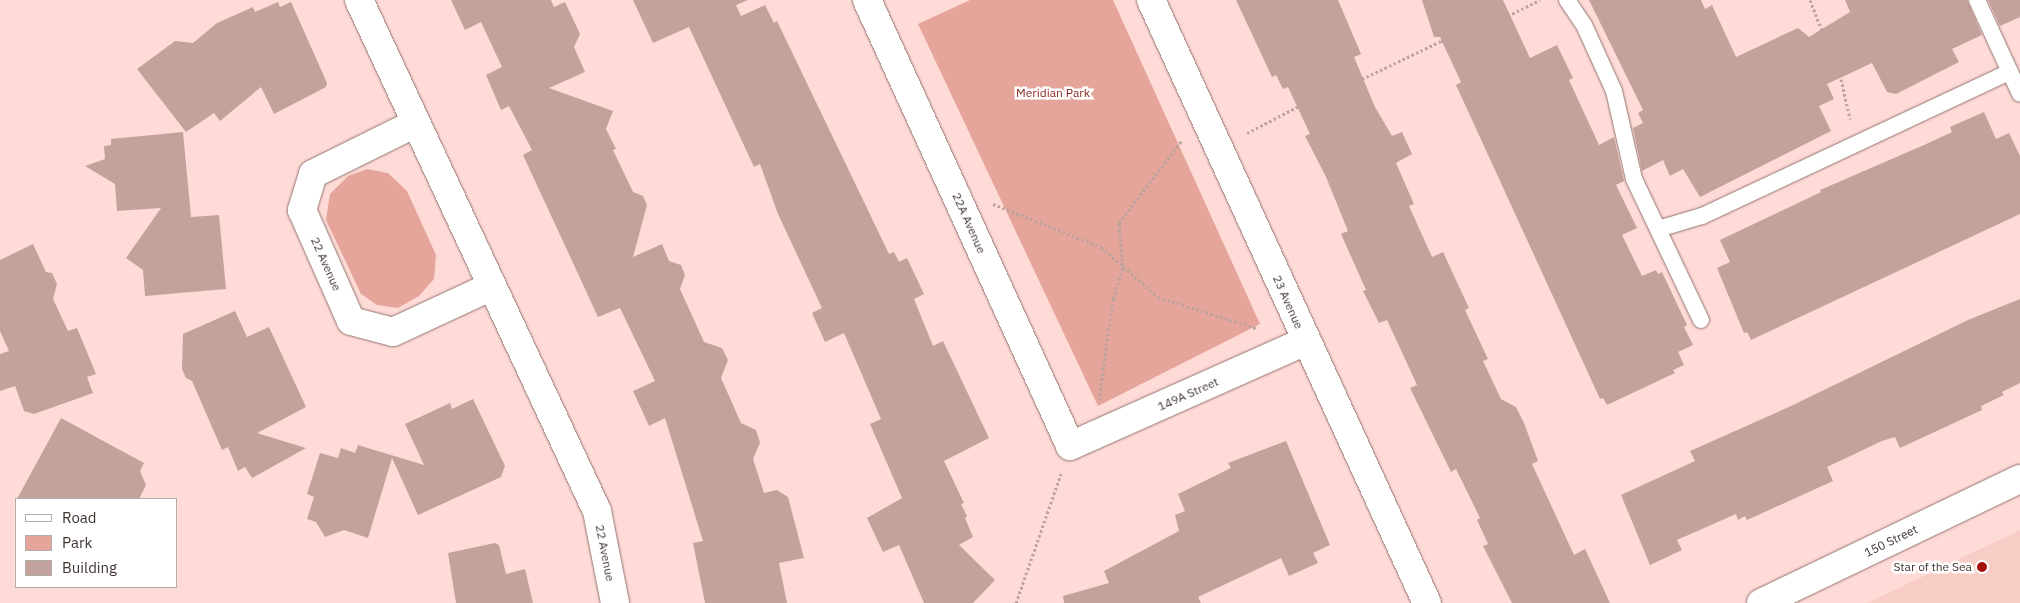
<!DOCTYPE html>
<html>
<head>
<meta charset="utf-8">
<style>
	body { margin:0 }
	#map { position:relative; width:2020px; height:603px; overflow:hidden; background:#fedbd6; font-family:"IBM Plex Sans",sans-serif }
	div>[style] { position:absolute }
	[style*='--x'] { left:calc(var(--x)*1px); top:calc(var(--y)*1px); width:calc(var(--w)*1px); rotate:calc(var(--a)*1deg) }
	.built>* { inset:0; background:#f8cdc6 }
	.green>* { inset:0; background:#e5a59b }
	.building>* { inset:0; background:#c3a29c }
	.path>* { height:3px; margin-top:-1.5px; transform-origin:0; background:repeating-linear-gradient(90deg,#bea29e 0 2.5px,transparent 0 5px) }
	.roads { filter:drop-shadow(0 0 1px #92736e) drop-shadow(0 0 1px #92736e) }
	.lane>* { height:16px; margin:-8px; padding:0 8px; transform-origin:8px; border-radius:8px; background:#fff }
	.street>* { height:28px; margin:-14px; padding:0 14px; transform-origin:14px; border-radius:14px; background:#fff }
	.dots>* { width:14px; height:14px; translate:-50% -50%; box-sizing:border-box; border:2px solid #fff; border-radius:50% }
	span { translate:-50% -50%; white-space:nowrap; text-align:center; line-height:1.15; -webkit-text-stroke:5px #fff; paint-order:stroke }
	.park-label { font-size:12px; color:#89251d }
	.street-label { font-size:12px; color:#403330 }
	.poi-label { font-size:12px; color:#403330 }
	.right { translate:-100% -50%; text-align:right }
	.legend { position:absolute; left:15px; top:498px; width:162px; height:90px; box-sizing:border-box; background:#fff; border:1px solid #b3adac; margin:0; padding:6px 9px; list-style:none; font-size:15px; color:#403330 }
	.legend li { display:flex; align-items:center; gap:10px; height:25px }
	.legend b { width:25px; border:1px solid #b3adac }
</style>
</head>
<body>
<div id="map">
	<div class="built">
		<div style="clip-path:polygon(2020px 530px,2020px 603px,1867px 603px)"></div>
	</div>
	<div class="green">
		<div style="clip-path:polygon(970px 0,1113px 0,1260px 324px,1098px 406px,918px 24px)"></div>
		<div style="clip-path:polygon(367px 169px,388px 173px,407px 191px,436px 255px,434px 279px,419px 296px,398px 308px,377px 305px,361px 294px,326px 220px,330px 194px,348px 176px)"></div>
	</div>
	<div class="building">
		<div style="clip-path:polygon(451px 0,551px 0,554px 7px,565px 2px,580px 34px,574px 47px,585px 72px,549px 88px,613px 111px,606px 129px,616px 149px,613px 150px,633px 192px,643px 196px,647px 205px,633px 257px,662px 244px,669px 261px,681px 265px,685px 275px,680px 289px,704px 342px,722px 348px,728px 360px,721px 378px,741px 423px,756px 430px,760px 443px,753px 459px,764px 493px,777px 490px,788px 497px,804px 558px,779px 563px,787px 603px,705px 603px,693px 543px,703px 541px,665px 418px,649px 426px,633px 391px,655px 381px,620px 308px,598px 317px,523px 155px,532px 150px,509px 106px,501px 110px,486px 75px,502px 67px,481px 22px,465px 30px)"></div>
		<div style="clip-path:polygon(633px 0,748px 0,736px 5px,741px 16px,765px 5px,774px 23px,777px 21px,889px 254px,894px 252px,899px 262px,907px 258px,924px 294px,914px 299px,933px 346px,943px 341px,989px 438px,944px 461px,964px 503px,961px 504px,967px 516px,965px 518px,973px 537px,959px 545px,995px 580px,973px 603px,924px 603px,899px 545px,883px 552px,867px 518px,902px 498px,870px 424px,881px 419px,844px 333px,825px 342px,812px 313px,822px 308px,778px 214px,760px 164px,754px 167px,689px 27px,653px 43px)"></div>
		<div style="clip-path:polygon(1236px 0,1338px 0,1361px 54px,1354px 57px,1375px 107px,1392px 136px,1402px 132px,1412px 154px,1396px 163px,1414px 204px,1409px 206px,1432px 257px,1443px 252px,1469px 308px,1465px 310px,1488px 359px,1483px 361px,1501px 399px,1516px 407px,1524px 423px,1538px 461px,1532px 464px,1574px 555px,1585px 549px,1610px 603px,1512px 603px,1483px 546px,1488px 544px,1477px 520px,1480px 518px,1456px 469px,1451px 472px,1410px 388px,1417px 385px,1387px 320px,1379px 323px,1363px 291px,1366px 290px,1341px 234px,1348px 231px,1326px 177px,1305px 136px,1310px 134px,1288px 87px,1283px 89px,1276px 75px,1272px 77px)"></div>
		<div style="clip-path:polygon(1422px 0,1503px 0,1530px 58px,1557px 45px,1573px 78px,1569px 80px,1599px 145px,1614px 137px,1624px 181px,1616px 185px,1637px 228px,1622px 235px,1642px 276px,1656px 270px,1658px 274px,1662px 272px,1687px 325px,1684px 327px,1693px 345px,1678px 352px,1684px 365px,1673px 370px,1675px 373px,1607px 405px,1603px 398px,1600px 399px,1456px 85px,1461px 82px,1440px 37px,1434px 37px)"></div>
		<div style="clip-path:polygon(1589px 0,1701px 0,1705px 9px,1712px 5px,1736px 57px,1798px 28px,1809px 37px,1850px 12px,1845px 0,1967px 0,1982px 35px,1952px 49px,1959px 62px,1896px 94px,1887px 92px,1872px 63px,1827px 84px,1834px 99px,1819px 106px,1831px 131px,1700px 197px,1683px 169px,1670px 176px,1663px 160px,1642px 171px,1633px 128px,1643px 123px,1638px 113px,1643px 110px)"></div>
		<div style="clip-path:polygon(1988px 0,2020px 0,2020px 17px,2000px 26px)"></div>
		<div style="clip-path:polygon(278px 2px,280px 7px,291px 2px,327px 83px,326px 87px,274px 114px,261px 87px,220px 121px,214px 113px,186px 132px,137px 69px,175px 41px,193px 43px,217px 23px,253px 7px,255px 12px)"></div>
		<div style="clip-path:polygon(1984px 112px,1996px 139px,2009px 133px,2020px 156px,2020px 214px,1751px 340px,1747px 332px,1744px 333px,1717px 268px,1730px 262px,1720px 240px,1821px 192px,1820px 190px,1924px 145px,1952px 132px,1950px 127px)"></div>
		<div style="clip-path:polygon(183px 132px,191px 217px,219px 215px,226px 289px,145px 296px,143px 270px,126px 258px,161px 208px,117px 211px,115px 184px,85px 166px,105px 159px,104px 146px,111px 145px,111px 139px)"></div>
		<div style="clip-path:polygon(33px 244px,46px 272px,52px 273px,57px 284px,53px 299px,68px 331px,77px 328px,96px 374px,87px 377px,93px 393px,34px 414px,24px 411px,15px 386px,0 391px,0 354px,9px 351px,0 331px,0 260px)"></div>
		<div style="clip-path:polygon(2020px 299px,2020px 383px,2002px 392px,2004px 395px,1981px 406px,1982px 410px,1900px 448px,1895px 437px,1882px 441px,1827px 467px,1833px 481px,1747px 520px,1745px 516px,1738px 520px,1736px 514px,1677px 540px,1682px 550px,1650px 565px,1621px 495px,1695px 461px,1690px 451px,1791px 406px,1968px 320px)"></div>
		<div style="clip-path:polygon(235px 311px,247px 337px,269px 327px,306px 407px,257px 433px,306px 448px,252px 478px,245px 467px,238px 471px,228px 447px,222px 450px,192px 381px,186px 378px,182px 369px,183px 334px)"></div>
		<div style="clip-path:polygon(473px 399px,505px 466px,501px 477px,418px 515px,392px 458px,368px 538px,344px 530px,325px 537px,316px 522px,307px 519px,314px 497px,307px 494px,320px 453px,338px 458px,341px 448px,355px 453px,358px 445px,424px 465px,405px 424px,450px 403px,452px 409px)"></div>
		<div style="clip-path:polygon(61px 418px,144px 463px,140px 471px,146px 485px,139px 499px,17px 499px)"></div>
		<div style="clip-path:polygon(1286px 441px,1330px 545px,1313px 553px,1318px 563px,1289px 576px,1281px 558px,1198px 597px,1201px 603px,1064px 603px,1063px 596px,1109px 583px,1104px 571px,1179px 531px,1175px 515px,1185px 511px,1178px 494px,1231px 468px,1228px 463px)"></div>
		<div style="clip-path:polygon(495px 543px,499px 545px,506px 574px,525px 569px,533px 603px,456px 603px,448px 553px)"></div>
	</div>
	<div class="path">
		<div style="--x:1810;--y:0;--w:85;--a:68.6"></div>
		<div style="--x:1841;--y:79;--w:41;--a:77.3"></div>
		<div style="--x:1247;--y:133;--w:110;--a:-27.5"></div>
		<div style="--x:1345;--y:82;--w:17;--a:-10"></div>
		<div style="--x:1362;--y:79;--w:88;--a:-25.7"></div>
		<div style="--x:1441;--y:41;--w:22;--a:-8"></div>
		<div style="--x:1463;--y:38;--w:86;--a:-26.3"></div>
		<div style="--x:993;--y:204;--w:116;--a:21.7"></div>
		<div style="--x:1101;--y:247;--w:76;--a:41.3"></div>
		<div style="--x:1158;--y:297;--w:105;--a:17.7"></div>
		<div style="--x:1099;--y:400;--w:102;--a:-82.1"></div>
		<div style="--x:1113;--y:299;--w:34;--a:-73"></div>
		<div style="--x:1123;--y:266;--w:43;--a:-95.3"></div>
		<div style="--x:1119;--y:223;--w:104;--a:-52.8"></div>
		<div style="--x:1016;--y:603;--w:137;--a:-70.8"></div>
	</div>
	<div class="roads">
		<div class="lane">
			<div style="--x:1567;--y:0;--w:30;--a:56"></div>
			<div style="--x:1584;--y:25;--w:72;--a:65.6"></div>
			<div style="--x:1614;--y:91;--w:90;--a:77.2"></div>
			<div style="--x:1634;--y:179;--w:156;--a:64.6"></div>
			<div style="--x:1977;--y:0;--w:103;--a:65.4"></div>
			<div style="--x:1658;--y:229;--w:46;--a:-16.5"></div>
			<div style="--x:1702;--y:216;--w:340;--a:-25.1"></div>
		</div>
		<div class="street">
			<div style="--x:359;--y:0;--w:564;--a:65.03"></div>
			<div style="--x:597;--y:511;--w:94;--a:78.9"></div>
			<div style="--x:867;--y:0;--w:490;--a:65.5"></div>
			<div style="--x:1070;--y:446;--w:258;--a:-24"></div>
			<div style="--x:1151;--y:0;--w:663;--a:65.41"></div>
			<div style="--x:416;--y:123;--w:115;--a:153.7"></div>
			<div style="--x:313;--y:174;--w:38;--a:107"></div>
			<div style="--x:302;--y:210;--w:121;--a:66.2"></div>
			<div style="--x:351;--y:321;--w:43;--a:14.7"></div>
			<div style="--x:393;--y:332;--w:107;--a:-24.9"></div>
			<div style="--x:1761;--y:603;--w:287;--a:-25.6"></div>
		</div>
	</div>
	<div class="dots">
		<div style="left:1982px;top:567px;background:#a5100a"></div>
	</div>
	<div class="park-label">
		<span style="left:1053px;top:93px">Meridian Park</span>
	</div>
	<div class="street-label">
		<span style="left:969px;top:223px;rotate:66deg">22A Avenue</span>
		<span style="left:326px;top:264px;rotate:66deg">22 Avenue</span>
		<span style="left:1288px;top:302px;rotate:66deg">23 Avenue</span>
		<span style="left:1188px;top:394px;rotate:-24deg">149A Street</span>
		<span style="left:1891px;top:541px;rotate:-26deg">150 Street</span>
		<span style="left:605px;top:553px;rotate:79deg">22 Avenue</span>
	</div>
	<div class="poi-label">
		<span class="right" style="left:1972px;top:567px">Star of the Sea</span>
	</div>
	<ul class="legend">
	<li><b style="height:6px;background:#fff"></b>Road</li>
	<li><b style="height:14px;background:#e5a59b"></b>Park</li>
	<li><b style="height:14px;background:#c3a29c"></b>Building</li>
	</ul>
</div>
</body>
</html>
